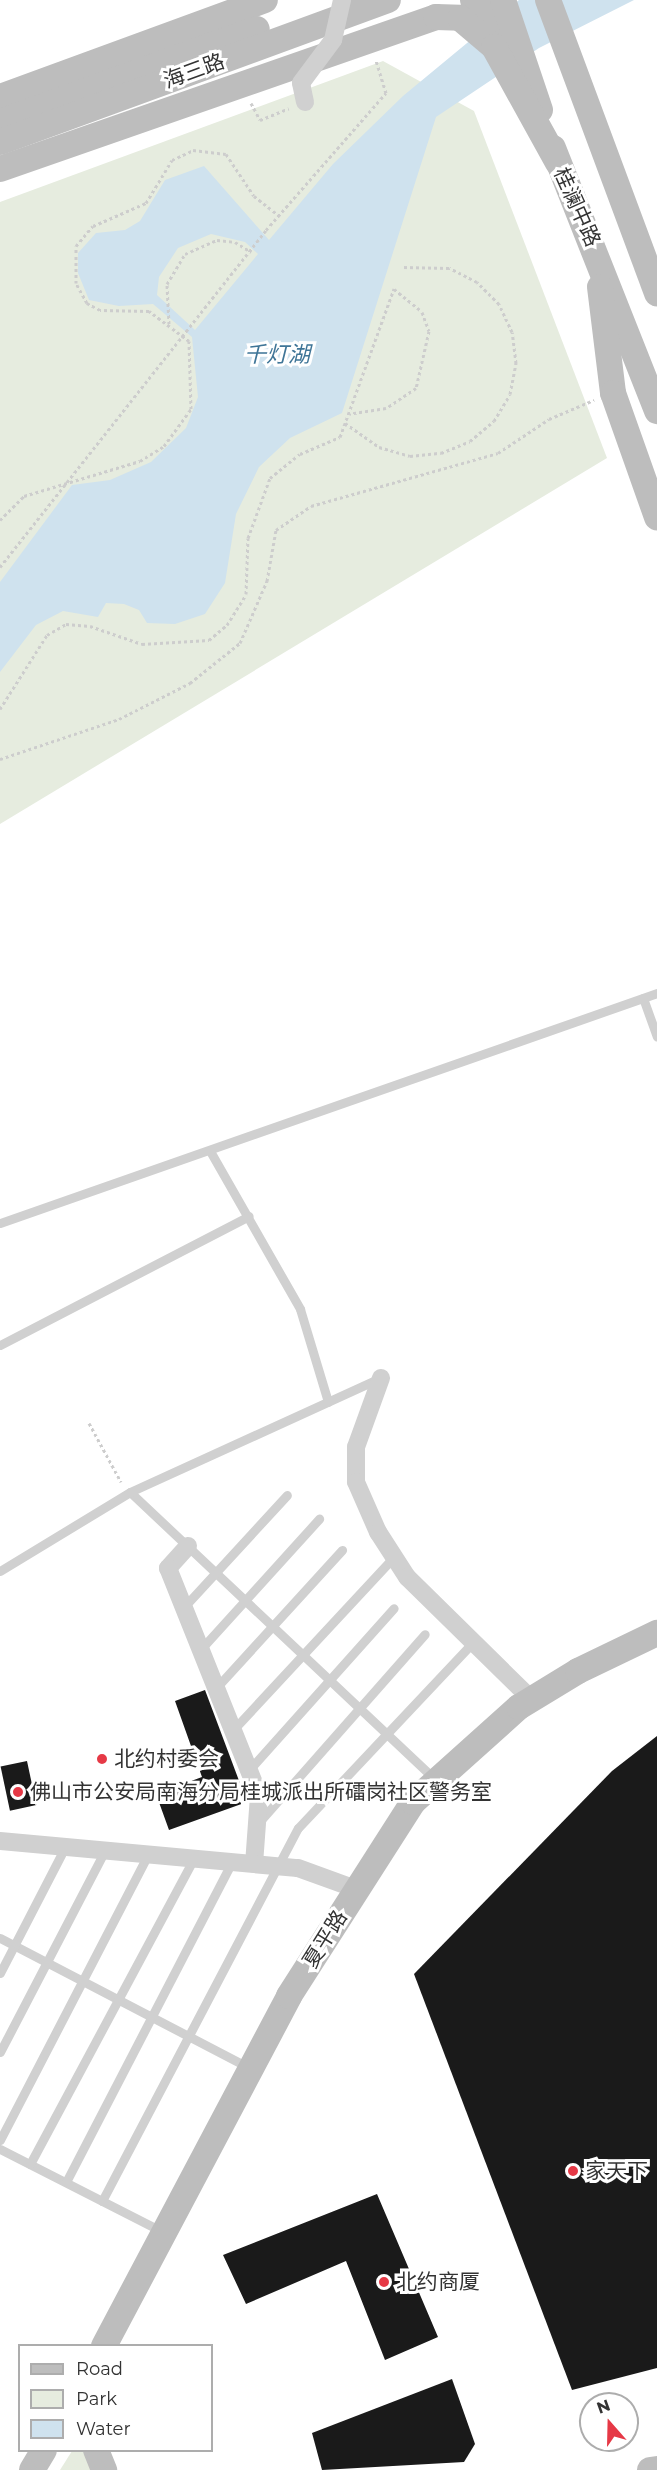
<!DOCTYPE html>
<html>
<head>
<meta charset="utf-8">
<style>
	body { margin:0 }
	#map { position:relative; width:657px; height:2470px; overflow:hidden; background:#fff; font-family:Montserrat,"Noto Sans SC",sans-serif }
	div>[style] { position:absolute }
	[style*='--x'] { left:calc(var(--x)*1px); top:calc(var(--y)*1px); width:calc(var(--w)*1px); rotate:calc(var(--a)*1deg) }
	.green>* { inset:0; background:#e6ecdf }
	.water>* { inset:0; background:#cfe2ee }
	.building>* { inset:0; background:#1a1a1a; transform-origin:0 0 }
	.path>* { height:3px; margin-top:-1.5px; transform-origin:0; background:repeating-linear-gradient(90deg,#cdcdcd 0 3px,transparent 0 6px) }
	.lane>* { height:9px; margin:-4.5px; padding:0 4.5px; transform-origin:4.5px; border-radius:4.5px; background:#d0d0d0 }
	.street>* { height:18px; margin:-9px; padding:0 9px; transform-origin:9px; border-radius:9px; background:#d0d0d0 }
	.secondary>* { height:26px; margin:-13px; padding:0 13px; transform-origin:13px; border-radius:13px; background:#bdbdbd }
	.street-bridge>* { height:18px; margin:-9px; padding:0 9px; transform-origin:9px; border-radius:9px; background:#d0d0d0 }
	.dots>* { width:16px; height:16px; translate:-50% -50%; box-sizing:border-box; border:3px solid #fff; border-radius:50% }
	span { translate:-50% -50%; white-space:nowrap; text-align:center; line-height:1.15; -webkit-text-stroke:6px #fff; paint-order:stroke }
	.street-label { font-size:21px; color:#333 }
	.poi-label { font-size:21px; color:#333 }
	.left { translate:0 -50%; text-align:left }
	.water-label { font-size:22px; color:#3f7597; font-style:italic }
	.legend { position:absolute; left:18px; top:2344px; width:195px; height:108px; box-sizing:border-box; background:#fff; border:2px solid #adadad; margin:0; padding:8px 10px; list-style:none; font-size:18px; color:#333 }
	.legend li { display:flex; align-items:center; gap:12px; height:30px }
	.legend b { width:30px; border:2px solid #adadad }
	.north { position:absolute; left:579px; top:2392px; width:60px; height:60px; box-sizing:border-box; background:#fff; border:2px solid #adadad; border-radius:50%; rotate:340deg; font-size:16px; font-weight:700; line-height:24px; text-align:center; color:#333 }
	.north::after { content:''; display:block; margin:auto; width:21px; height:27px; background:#e63946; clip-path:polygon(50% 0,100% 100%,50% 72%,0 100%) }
</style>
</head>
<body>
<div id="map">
	<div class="green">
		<div style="clip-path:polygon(383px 61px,474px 111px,607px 458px,0 824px,0 202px)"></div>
		<div style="clip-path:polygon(72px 2451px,87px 2451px,93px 2470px,60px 2470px)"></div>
	</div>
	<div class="water">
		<div style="clip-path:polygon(evenodd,519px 0,634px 0,539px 48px,436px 117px,342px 413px,290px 438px,259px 467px,236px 514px,225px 583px,205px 614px,175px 624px,147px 623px,139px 610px,124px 604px,106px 603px,98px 617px,63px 611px,36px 625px,0 672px,0 582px,72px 485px,110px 480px,151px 462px,186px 428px,198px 397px,192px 337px,153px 304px,119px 306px,89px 300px,78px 273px,78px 253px,96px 233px,125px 230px,140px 221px,165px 180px,204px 166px,269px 240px,333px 164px,403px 96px,519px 0,211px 234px,245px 242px,258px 254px,195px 330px,157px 295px,159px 277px,178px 248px,211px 234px)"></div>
	</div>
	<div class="building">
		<div style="clip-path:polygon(205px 1690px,247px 1802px,169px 1830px,156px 1794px,202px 1777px,175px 1701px)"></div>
		<div style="clip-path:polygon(657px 1736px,657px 2368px,572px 2390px,414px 1974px,612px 1771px)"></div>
		<div style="left:27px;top:1761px;width:45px;height:27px;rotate:78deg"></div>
		<div style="clip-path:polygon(377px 2194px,438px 2337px,385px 2360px,346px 2261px,246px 2304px,223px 2255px)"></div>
		<div style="clip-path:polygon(452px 2379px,475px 2444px,464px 2462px,322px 2470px,312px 2433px)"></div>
	</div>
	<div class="path">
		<div style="--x:251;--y:103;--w:19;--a:62"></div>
		<div style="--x:260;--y:120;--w:31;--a:-22"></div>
		<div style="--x:169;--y:324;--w:40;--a:-92.9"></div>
		<div style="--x:167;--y:284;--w:35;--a:-59"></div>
		<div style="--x:185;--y:254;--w:35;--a:-24"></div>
		<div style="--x:217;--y:240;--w:18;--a:6"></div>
		<div style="--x:235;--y:242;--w:19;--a:32"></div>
		<div style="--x:345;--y:423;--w:42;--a:35.2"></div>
		<div style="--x:379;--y:447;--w:32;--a:16"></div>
		<div style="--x:410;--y:456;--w:31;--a:-6"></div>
		<div style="--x:441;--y:453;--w:31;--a:-22"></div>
		<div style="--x:470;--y:441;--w:31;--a:-40"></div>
		<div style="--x:494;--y:421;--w:31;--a:-59"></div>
		<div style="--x:510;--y:394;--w:32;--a:-79"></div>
		<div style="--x:516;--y:363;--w:31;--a:-97"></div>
		<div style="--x:512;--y:332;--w:31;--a:-115"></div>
		<div style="--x:499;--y:304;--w:31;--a:-135"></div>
		<div style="--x:477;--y:282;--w:31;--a:-153"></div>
		<div style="--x:449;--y:268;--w:47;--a:-178.8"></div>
		<div style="--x:0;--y:520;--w:34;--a:-45"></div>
		<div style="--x:24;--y:496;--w:121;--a:-16.8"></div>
		<div style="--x:140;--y:461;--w:28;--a:-32"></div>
		<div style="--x:164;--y:446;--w:46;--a:-53.9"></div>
		<div style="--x:191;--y:409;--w:68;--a:-91.7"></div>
		<div style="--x:189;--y:341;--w:50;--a:-143.1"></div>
		<div style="--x:149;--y:311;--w:49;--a:-178.8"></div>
		<div style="--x:100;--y:310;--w:15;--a:-152"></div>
		<div style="--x:87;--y:303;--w:23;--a:-119"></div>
		<div style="--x:76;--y:283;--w:37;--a:-90"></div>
		<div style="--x:76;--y:246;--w:26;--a:-50"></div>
		<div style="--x:93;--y:226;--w:58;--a:-23.5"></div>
		<div style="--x:146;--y:203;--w:50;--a:-58.8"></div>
		<div style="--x:172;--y:160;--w:23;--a:-25"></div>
		<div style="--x:193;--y:150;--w:33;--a:7"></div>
		<div style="--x:226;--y:154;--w:50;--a:56.3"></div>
		<div style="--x:254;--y:196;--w:33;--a:38"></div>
		<div style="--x:0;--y:567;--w:429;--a:-51.7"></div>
		<div style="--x:266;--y:230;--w:182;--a:-48.8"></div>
		<div style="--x:386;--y:93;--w:34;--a:-107"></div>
		<div style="--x:0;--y:709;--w:88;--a:-57.6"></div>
		<div style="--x:47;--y:635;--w:22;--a:-30"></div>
		<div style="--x:66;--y:624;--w:24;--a:5"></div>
		<div style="--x:90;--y:626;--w:55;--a:19.1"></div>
		<div style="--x:142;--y:644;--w:67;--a:-3.4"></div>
		<div style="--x:209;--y:640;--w:23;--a:-40"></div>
		<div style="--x:227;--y:625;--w:36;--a:-58"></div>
		<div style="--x:246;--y:594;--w:56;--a:-88"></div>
		<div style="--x:248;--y:538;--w:64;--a:-69.9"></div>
		<div style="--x:270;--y:478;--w:38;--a:-39"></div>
		<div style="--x:300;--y:454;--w:43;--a:-23"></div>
		<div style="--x:340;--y:437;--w:158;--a:-70"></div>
		<div style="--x:394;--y:289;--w:36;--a:39"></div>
		<div style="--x:422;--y:312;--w:20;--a:70"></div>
		<div style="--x:429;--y:331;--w:58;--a:102.8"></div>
		<div style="--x:416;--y:388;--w:36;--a:146"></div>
		<div style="--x:386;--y:408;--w:37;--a:171"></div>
		<div style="--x:0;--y:759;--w:126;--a:-18.6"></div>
		<div style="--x:119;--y:719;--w:80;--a:-26.9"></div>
		<div style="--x:190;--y:683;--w:64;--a:-38.7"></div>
		<div style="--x:240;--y:643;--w:68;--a:-66.5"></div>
		<div style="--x:267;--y:581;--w:52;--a:-80"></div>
		<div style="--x:276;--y:530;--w:42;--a:-34.4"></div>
		<div style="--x:311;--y:506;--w:194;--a:-15.8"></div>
		<div style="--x:498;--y:453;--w:61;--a:-33.7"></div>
		<div style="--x:549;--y:419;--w:49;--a:-22.9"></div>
		<div style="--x:89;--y:1423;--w:67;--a:61.5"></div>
	</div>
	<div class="lane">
		<div style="--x:643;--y:998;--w:41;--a:70.3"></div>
		<div style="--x:210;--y:1151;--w:182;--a:60.3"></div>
		<div style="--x:300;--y:1309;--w:97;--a:73.2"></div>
		<div style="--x:0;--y:1223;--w:696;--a:-19.29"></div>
		<div style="--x:0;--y:1345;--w:280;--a:-27.4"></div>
		<div style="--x:130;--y:1492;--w:419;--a:43.3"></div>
		<div style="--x:0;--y:1571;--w:152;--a:-31.3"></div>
		<div style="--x:130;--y:1492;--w:275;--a:-24.5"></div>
		<div style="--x:184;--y:1607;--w:152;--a:-47.4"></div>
		<div style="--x:201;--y:1649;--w:176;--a:-47.8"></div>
		<div style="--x:216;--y:1688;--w:187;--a:-47.6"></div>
		<div style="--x:233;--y:1730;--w:236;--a:-47.1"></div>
		<div style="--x:249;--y:1770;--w:217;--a:-48.2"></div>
		<div style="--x:260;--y:1821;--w:249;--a:-48.6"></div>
		<div style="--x:0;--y:1938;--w:282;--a:27.5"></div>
		<div style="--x:0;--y:1973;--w:142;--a:-62.7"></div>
		<div style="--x:0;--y:2052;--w:228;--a:-62.5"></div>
		<div style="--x:0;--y:2140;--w:322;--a:-62.6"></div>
		<div style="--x:0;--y:2149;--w:183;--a:27"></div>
		<div style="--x:30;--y:2164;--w:347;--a:-61.8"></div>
		<div style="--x:66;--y:2182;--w:360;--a:-62.6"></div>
		<div style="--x:102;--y:2201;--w:421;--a:-62.3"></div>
		<div style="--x:298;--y:1828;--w:255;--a:-46.7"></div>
	</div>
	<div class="street">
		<div style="--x:381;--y:1378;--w:73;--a:109.9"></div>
		<div style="--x:356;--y:1447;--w:35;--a:90"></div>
		<div style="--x:356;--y:1482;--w:55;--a:66.3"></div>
		<div style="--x:378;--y:1532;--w:54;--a:57.2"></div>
		<div style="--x:407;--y:1577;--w:174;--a:44.5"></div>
		<div style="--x:188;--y:1546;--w:30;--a:132"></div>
		<div style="--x:168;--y:1568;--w:245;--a:68.2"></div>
		<div style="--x:259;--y:1796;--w:68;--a:94.2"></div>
		<div style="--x:0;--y:1841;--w:299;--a:5.2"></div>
		<div style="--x:298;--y:1868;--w:62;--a:19.9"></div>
	</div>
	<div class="secondary">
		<div style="--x:473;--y:0;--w:55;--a:47.9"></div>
		<div style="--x:503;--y:0;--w:116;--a:71.4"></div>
		<div style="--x:548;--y:0;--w:313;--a:69.6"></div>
		<div style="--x:0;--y:97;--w:282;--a:-20.1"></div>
		<div style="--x:0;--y:122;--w:273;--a:-19.9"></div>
		<div style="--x:0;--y:142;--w:413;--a:-20.1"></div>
		<div style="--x:553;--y:148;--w:283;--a:68.4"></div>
		<div style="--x:0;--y:169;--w:462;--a:-19.2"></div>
		<div style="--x:436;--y:17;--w:24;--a:2"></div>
		<div style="--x:460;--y:18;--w:45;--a:40.5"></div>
		<div style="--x:494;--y:47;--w:132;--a:61.1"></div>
		<div style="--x:600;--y:287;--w:107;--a:83"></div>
		<div style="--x:613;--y:393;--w:132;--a:70.5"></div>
		<div style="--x:104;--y:2346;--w:396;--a:-62.1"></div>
		<div style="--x:289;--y:1996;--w:230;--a:-57.4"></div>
		<div style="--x:413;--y:1802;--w:142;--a:-41.9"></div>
		<div style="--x:519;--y:1707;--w:69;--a:-31.4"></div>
		<div style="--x:578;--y:1671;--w:88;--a:-25.7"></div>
		<div style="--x:96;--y:2450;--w:22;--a:68"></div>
		<div style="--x:32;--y:2470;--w:23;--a:-59"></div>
		<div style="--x:650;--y:2470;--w:7;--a:-8"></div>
	</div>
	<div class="street-bridge">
		<div style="--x:305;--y:102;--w:19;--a:-102"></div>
		<div style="--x:301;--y:83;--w:54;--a:-53.3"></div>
		<div style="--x:333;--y:40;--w:41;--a:-77.3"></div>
	</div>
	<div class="dots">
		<div style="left:102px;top:1759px;background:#e63946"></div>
		<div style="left:18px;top:1792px;background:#e63946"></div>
		<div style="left:573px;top:2171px;background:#e63946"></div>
		<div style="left:384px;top:2282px;background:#e63946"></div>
	</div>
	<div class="street-label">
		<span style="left:194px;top:71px;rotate:-20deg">海三路</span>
		<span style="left:577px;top:207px;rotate:66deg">桂澜中路</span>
		<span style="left:325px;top:1939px;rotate:-58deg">夏平路</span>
	</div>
	<div class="poi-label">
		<span class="left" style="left:114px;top:1759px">北约村委会</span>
		<span class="left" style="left:30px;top:1792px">佛山市公安局南海分局桂城派出所礌岗社区警务室</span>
		<span class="left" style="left:585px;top:2171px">家天下</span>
		<span class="left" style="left:396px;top:2282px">北约商厦</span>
	</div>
	<div class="water-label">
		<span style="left:277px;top:355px">千灯湖</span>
	</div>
	<ul class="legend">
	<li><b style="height:8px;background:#bdbdbd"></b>Road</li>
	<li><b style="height:16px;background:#e6ecdf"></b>Park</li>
	<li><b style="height:16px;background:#cfe2ee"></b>Water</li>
	</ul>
	<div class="north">N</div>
</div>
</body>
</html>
